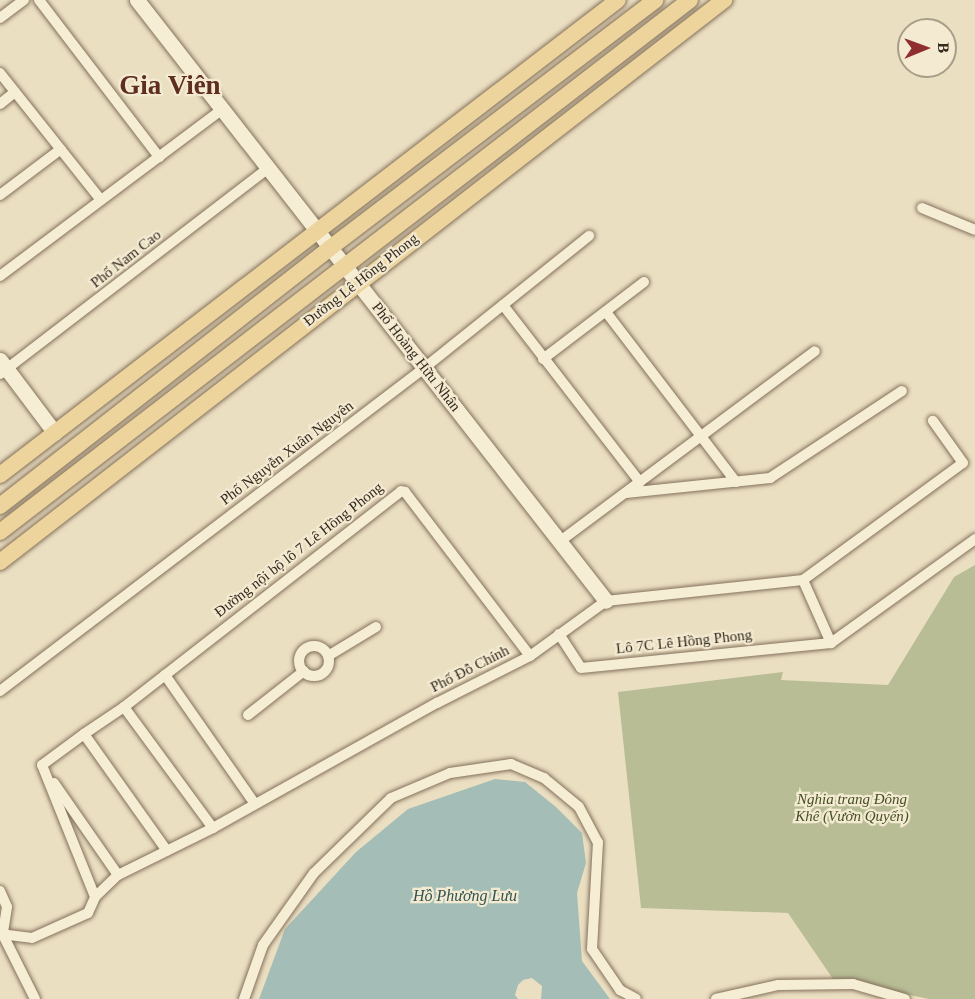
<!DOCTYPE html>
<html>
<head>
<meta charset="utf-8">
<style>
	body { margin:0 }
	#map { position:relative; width:975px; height:999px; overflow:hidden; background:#ebdfc2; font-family:Georgia,serif }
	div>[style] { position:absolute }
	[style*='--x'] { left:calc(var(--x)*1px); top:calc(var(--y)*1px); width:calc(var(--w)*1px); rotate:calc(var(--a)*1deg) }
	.cemetery>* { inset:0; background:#b8bd96 }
	.water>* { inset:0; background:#a4beb7 }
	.roads { filter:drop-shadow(0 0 2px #84715b) drop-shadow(0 0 2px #84715b) }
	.street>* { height:10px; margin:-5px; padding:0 5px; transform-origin:5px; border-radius:5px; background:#f6edd5 }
	.street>.ring { margin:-5px; padding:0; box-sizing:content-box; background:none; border:10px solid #f6edd5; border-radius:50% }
	.secondary>* { height:15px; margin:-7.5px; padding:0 7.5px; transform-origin:7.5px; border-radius:7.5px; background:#f6edd5 }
	.primary>* { height:16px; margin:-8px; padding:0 8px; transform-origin:8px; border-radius:8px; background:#ecd49c }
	span { translate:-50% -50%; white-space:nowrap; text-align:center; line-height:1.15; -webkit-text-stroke:4.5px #f3ead1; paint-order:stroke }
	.street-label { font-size:15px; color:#34291e }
	.park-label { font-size:15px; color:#455026; font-style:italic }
	.water-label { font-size:16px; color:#2e5351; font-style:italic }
	.town-label { font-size:27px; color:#5e2e20; font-weight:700 }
	.north { position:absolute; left:897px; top:18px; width:60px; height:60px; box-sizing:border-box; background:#f3ead1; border:2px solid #a79d89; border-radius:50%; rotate:89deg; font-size:16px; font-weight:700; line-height:24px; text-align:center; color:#34291e }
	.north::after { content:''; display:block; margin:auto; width:21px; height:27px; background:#8f2e2e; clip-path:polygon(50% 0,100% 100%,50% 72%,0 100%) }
</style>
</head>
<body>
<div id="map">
	<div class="cemetery">
		<div style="clip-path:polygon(975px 565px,975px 999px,929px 999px,833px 979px,788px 913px,641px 908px,618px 692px,783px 672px,781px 680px,888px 685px,954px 577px)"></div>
	</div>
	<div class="water">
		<div style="clip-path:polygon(495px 779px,525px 782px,556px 807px,582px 833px,586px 863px,577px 893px,582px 961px,610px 999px,541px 999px,542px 986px,532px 978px,523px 980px,518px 985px,515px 995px,518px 999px,259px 999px,285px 929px,356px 852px,408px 809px)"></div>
	</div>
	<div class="roads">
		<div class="street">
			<div style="--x:39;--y:0;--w:198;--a:52.6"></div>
			<div style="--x:0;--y:18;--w:30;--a:-37"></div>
			<div style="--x:0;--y:73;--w:162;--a:51.5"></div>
			<div style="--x:0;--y:104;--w:19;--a:-39"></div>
			<div style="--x:0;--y:195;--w:76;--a:-37"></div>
			<div style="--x:922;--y:208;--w:57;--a:22.5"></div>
			<div style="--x:0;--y:276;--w:280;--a:-36.9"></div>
			<div style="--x:503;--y:305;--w:224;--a:52.3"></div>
			<div style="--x:606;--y:312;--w:214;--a:52.6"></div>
			<div style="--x:543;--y:359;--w:127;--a:-37.3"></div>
			<div style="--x:0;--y:374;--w:340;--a:-37.5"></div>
			<div style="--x:626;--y:493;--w:145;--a:-5.9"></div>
			<div style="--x:770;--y:478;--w:158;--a:-33.4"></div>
			<div style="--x:559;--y:542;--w:319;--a:-36.7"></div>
			<div style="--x:803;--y:580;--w:69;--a:66"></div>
			<div style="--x:559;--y:634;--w:40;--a:57.1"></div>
			<div style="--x:581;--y:668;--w:251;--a:-5.7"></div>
			<div style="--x:831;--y:643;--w:178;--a:-35.8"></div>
			<div class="ring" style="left:299px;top:646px;width:20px;height:20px"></div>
			<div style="--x:328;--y:656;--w:56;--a:-31.1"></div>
			<div style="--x:165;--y:675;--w:157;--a:55.1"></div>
			<div style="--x:0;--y:691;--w:532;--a:-37.28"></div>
			<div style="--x:423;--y:369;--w:213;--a:-38.7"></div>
			<div style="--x:124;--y:707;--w:351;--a:-37.9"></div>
			<div style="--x:401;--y:491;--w:4;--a:14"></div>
			<div style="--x:405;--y:492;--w:206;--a:52.7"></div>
			<div style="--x:248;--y:715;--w:71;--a:-38.2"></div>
			<div style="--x:84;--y:734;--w:48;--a:-34"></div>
			<div style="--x:124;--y:707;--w:150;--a:53.7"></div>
			<div style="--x:42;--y:765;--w:52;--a:-36.4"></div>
			<div style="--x:84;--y:734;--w:143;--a:54.6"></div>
			<div style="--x:42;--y:765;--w:142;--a:68.1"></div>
			<div style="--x:54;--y:783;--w:112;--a:55.2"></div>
			<div style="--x:0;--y:891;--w:17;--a:66"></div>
			<div style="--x:7;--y:907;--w:26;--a:99"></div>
			<div style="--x:0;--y:929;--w:78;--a:63.4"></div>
			<div style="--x:0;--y:934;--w:32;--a:7"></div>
			<div style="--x:32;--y:938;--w:61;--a:-24.1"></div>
			<div style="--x:88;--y:913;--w:17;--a:-66"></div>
			<div style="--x:95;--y:897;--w:32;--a:-44"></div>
			<div style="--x:118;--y:875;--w:106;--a:-26.3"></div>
			<div style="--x:213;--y:828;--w:257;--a:-29.2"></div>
			<div style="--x:437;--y:703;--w:104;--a:-26.8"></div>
			<div style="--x:530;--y:656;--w:94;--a:-35.9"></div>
			<div style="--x:606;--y:601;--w:198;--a:-6.1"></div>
			<div style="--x:803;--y:580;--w:198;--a:-36.2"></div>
			<div style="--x:963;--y:463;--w:52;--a:-125.5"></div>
			<div style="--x:244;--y:999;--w:57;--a:-70.6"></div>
			<div style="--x:263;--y:945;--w:88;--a:-54.7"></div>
			<div style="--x:314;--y:873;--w:107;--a:-44.2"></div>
			<div style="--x:391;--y:798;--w:64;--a:-23"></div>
			<div style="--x:450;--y:773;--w:62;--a:-8.4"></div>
			<div style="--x:511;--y:764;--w:36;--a:23"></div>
			<div style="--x:544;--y:778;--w:45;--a:39.6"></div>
			<div style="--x:579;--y:807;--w:40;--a:62"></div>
			<div style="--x:598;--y:842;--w:107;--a:93.2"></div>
			<div style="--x:592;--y:949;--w:50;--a:55.7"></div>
			<div style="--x:620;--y:990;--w:18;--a:29"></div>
			<div style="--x:716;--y:999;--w:64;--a:-12.7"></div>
			<div style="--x:778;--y:985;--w:75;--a:-0.8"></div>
			<div style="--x:853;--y:984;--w:54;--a:16.1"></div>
		</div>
		<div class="secondary">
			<div style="--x:137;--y:0;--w:762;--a:52.03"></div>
			<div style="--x:0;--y:360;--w:91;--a:53"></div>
		</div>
		<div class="primary">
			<div style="--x:0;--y:475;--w:779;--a:-37.55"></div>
			<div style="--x:0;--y:506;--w:419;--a:-38"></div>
			<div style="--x:330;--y:248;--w:409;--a:-37.3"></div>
			<div style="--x:0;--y:532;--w:871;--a:-37.63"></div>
			<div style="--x:0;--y:562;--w:917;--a:-37.82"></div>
		</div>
	</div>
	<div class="street-label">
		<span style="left:126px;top:259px;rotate:-38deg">Phố Nam Cao</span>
		<span style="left:361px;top:280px;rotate:-38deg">Đường Lê Hồng Phong</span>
		<span style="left:416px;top:357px;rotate:52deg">Phố Hoàng Hữu Nhân</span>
		<span style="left:287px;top:453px;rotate:-37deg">Phố Nguyễn Xuân Nguyên</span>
		<span style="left:299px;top:550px;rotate:-38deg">Đường nội bộ lô 7 Lê Hồng Phong</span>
		<span style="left:684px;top:642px;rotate:-6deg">Lô 7C Lê Hồng Phong</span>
		<span style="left:470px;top:669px;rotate:-27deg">Phố Đỗ Chính</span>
	</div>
	<div class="park-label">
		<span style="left:852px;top:808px">Nghia trang Đông<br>Khê (Vườn Quyến)</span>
	</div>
	<div class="water-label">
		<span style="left:465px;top:896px">Hồ Phương Lưu</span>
	</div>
	<div class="town-label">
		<span style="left:170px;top:86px">Gia Viên</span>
	</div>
	<div class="north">B</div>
</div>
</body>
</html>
